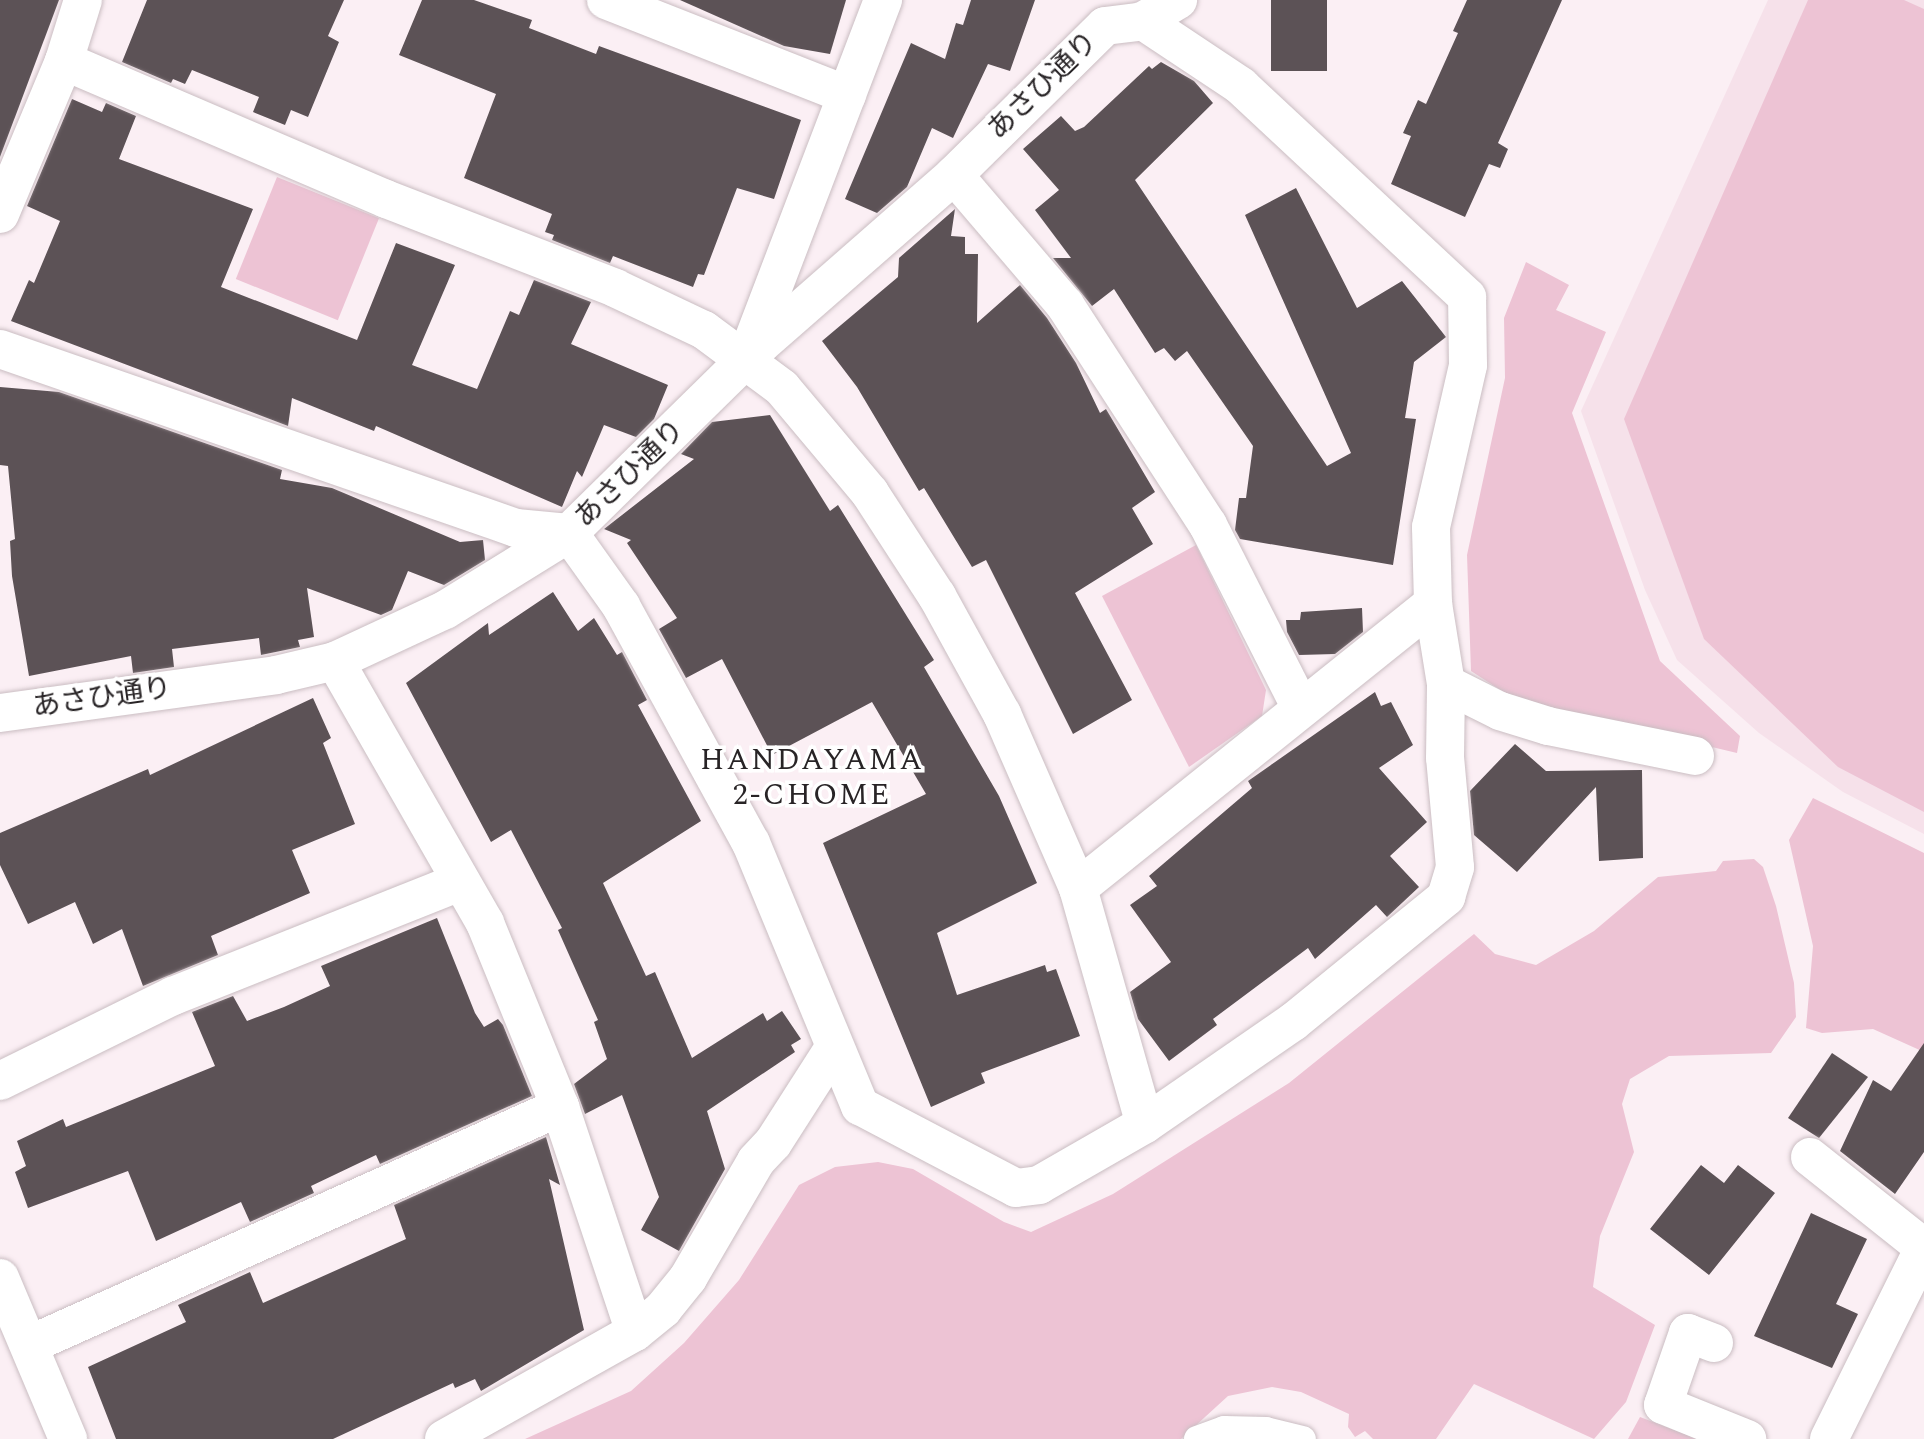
<!DOCTYPE html>
<html>
<head>
<meta charset="utf-8">
<style>
	body { margin:0 }
	#map { position:relative; width:1924px; height:1439px; overflow:hidden; background:#fbeff4; font-family:Spectral,"Noto Sans JP",serif }
	div>[style] { position:absolute }
	[style*='--x'] { left:calc(var(--x)*1px); top:calc(var(--y)*1px); width:calc(var(--w)*1px); rotate:calc(var(--a)*1deg) }
	.built>* { inset:0; background:#f6e1ea }
	.green>* { inset:0; background:#edc3d4; transform-origin:0 0 }
	.building>* { inset:0; background:#5c5256; transform-origin:0 0 }
	.roads { filter:drop-shadow(0 0 2px #cabdc2) drop-shadow(0 0 2px #cabdc2) }
	.service>* { height:26px; margin:-13px; padding:0 13px; transform-origin:13px; border-radius:13px; background:#fff }
	.minor>* { height:38px; margin:-19px; padding:0 19px; transform-origin:19px; border-radius:19px; background:#fff }
	span { translate:-50% -50%; white-space:nowrap; text-align:center; line-height:1.15; -webkit-text-stroke:7px #fff; paint-order:stroke }
	.street-label { font-size:28px; color:#282426 }
	.neighbourhood-label { font-size:30px; color:#282426; letter-spacing:2px }
</style>
</head>
<body>
<div id="map">
	<div class="built">
		<div style="clip-path:polygon(1768px 0,1924px 0,1924px 834px,1843px 792px,1759px 733px,1677px 660px,1645px 590px,1581px 411px)"></div>
	</div>
	<div class="green">
		<div style="clip-path:polygon(1808px 0,1904px 0,1924px 9px,1924px 812px,1838px 767px,1704px 639px,1624px 419px)"></div>
		<div style="left:277px;top:177px;width:110px;height:110px;rotate:22deg"></div>
		<div style="clip-path:polygon(1526px 262px,1569px 285px,1556px 310px,1606px 332px,1572px 413px,1660px 661px,1740px 736px,1737px 753px,1574px 714px,1505px 693px,1471px 671px,1467px 555px,1505px 378px,1504px 318px)"></div>
		<div style="clip-path:polygon(1196px 545px,1266px 690px,1262px 716px,1189px 767px,1102px 596px)"></div>
		<div style="clip-path:polygon(1813px 798px,1924px 853px,1924px 1052px,1873px 1029px,1822px 1033px,1806px 1028px,1813px 946px,1789px 840px)"></div>
		<div style="clip-path:polygon(1754px 859px,1763px 867px,1776px 906px,1794px 983px,1796px 1017px,1771px 1053px,1669px 1056px,1630px 1079px,1622px 1104px,1634px 1152px,1600px 1236px,1593px 1287px,1655px 1325px,1626px 1402px,1594px 1439px,1474px 1384px,1436px 1439px,1373px 1439px,1365px 1431px,1355px 1437px,1348px 1427px,1349px 1414px,1301px 1392px,1272px 1387px,1228px 1396px,1181px 1439px,525px 1439px,631px 1391px,684px 1343px,739px 1280px,799px 1185px,835px 1167px,878px 1162px,913px 1169px,1004px 1222px,1031px 1232px,1113px 1194px,1289px 1083px,1474px 934px,1495px 954px,1536px 965px,1594px 931px,1658px 877px,1716px 871px,1723px 861px)"></div>
		<div style="clip-path:polygon(1640px 1417px,1698px 1439px,1628px 1439px)"></div>
	</div>
	<div class="building">
		<div style="clip-path:polygon(0 0,59px 0,0 157px)"></div>
		<div style="clip-path:polygon(147px 0,344px 0,328px 36px,339px 42px,308px 117px,291px 110px,285px 125px,253px 112px,259px 97px,192px 70px,185px 84px,173px 79px,171px 83px,122px 62px)"></div>
		<div style="clip-path:polygon(422px 0,474px 0,532px 20px,529px 28px,596px 54px,599px 46px,801px 120px,774px 199px,737px 188px,704px 275px,698px 274px,693px 287px,613px 256px,610px 263px,552px 240px,554px 235px,545px 232px,552px 214px,464px 178px,496px 94px,399px 55px)"></div>
		<div style="clip-path:polygon(680px 0,846px 0,830px 54px,784px 46px)"></div>
		<div style="clip-path:polygon(971px 0,1035px 0,1010px 71px,988px 64px,953px 138px,932px 128px,907px 187px,877px 213px,845px 199px,911px 43px,945px 59px,956px 23px,963px 25px)"></div>
		<div style="left:1271px;top:0;width:56px;height:71px"></div>
		<div style="clip-path:polygon(1467px 0,1562px 0,1498px 143px,1508px 149px,1500px 168px,1489px 164px,1465px 217px,1391px 184px,1411px 136px,1403px 133px,1418px 100px,1426px 104px,1458px 33px,1453px 31px)"></div>
		<div style="clip-path:polygon(1161px 62px,1194px 81px,1213px 103px,1135px 180px,1327px 466px,1351px 453px,1245px 215px,1296px 188px,1357px 308px,1402px 281px,1446px 337px,1414px 362px,1405px 418px,1416px 419px,1393px 565px,1240px 539px,1235px 530px,1239px 498px,1246px 498px,1253px 446px,1187px 351px,1175px 361px,1164px 348px,1155px 353px,1114px 289px,1092px 306px,1053px 258px,1071px 258px,1035px 210px,1059px 190px,1023px 149px,1061px 116px,1075px 131px,1084px 127px,1149px 66px,1152px 69px)"></div>
		<div style="clip-path:polygon(72px 99px,102px 112px,106px 103px,136px 116px,119px 159px,253px 209px,221px 287px,357px 340px,396px 243px,455px 265px,412px 365px,477px 389px,510px 311px,519px 315px,534px 280px,591px 302px,571px 344px,668px 385px,654px 419px,636px 437px,604px 425px,582px 477px,577px 471px,562px 507px,376px 426px,374px 431px,292px 398px,288px 426px,11px 321px,29px 280px,34px 283px,60px 221px,27px 206px)"></div>
		<div style="clip-path:polygon(955px 209px,951px 236px,965px 237px,965px 254px,978px 254px,977px 323px,1020px 285px,1047px 318px,1076px 363px,1100px 413px,1106px 409px,1155px 492px,1132px 508px,1153px 544px,1075px 593px,1132px 700px,1073px 734px,986px 560px,972px 567px,924px 488px,919px 491px,857px 387px,822px 341px,898px 277px,899px 258px)"></div>
		<div style="clip-path:polygon(0 387px,59px 392px,282px 470px,280px 479px,332px 488px,460px 542px,483px 540px,485px 560px,444px 585px,408px 571px,392px 610px,381px 615px,307px 588px,314px 637px,298px 640px,300px 647px,261px 655px,259px 638px,172px 649px,174px 667px,133px 673px,131px 656px,29px 676px,12px 576px,10px 541px,15px 539px,8px 466px,0 465px)"></div>
		<div style="clip-path:polygon(770px 415px,830px 511px,838px 505px,934px 660px,924px 667px,999px 796px,1037px 883px,937px 933px,957px 995px,1045px 965px,1047px 972px,1056px 969px,1080px 1036px,981px 1073px,985px 1083px,931px 1107px,823px 843px,926px 794px,872px 702px,772px 755px,722px 659px,686px 678px,659px 629px,677px 618px,627px 543px,631px 540px,604px 529px,694px 459px,681px 454px,712px 422px)"></div>
		<div style="clip-path:polygon(553px 592px,578px 631px,594px 618px,617px 655px,622px 652px,647px 700px,638px 705px,701px 821px,603px 883px,646px 976px,655px 972px,692px 1058px,763px 1013px,767px 1021px,782px 1011px,801px 1039px,791px 1045px,795px 1052px,707px 1111px,725px 1169px,679px 1251px,641px 1230px,659px 1197px,622px 1095px,585px 1114px,574px 1084px,607px 1059px,594px 1022px,598px 1020px,558px 930px,562px 928px,511px 830px,491px 842px,406px 683px,488px 623px,489px 635px)"></div>
		<div style="clip-path:polygon(1362px 608px,1363px 632px,1335px 654px,1299px 655px,1287px 632px,1286px 620px,1300px 620px,1301px 612px)"></div>
		<div style="clip-path:polygon(1375px 692px,1381px 706px,1391px 702px,1413px 745px,1379px 768px,1427px 822px,1390px 856px,1419px 887px,1387px 917px,1376px 905px,1315px 959px,1308px 948px,1213px 1019px,1217px 1025px,1169px 1061px,1138px 1019px,1130px 992px,1171px 962px,1130px 905px,1157px 886px,1149px 876px,1252px 788px,1248px 781px)"></div>
		<div style="clip-path:polygon(313px 698px,331px 738px,323px 743px,355px 824px,292px 850px,310px 893px,211px 936px,218px 955px,143px 986px,122px 929px,93px 944px,75px 902px,28px 924px,0 865px,0 833px,148px 769px,150px 775px)"></div>
		<div style="clip-path:polygon(1515px 744px,1546px 771px,1642px 770px,1643px 858px,1599px 861px,1596px 787px,1517px 872px,1474px 835px,1470px 791px)"></div>
		<div style="clip-path:polygon(437px 918px,475px 1013px,484px 1027px,498px 1019px,503px 1025px,532px 1096px,380px 1164px,376px 1155px,311px 1186px,314px 1193px,250px 1222px,241px 1202px,156px 1241px,128px 1171px,28px 1208px,15px 1172px,26px 1166px,17px 1141px,63px 1119px,66px 1127px,215px 1066px,192px 1012px,233px 996px,247px 1021px,284px 1007px,330px 986px,321px 966px)"></div>
		<div style="clip-path:polygon(1924px 1043px,1924px 1152px,1895px 1194px,1840px 1151px,1873px 1080px,1891px 1091px)"></div>
		<div style="clip-path:polygon(1832px 1053px,1868px 1077px,1819px 1138px,1788px 1118px)"></div>
		<div style="clip-path:polygon(546px 1137px,560px 1185px,549px 1179px,584px 1330px,481px 1391px,475px 1379px,455px 1388px,453px 1383px,333px 1439px,116px 1439px,88px 1367px,186px 1322px,178px 1305px,250px 1272px,263px 1303px,406px 1239px,394px 1205px)"></div>
		<div style="clip-path:polygon(1701px 1165px,1724px 1183px,1738px 1165px,1775px 1193px,1709px 1275px,1650px 1229px)"></div>
		<div style="clip-path:polygon(1811px 1213px,1867px 1239px,1836px 1304px,1858px 1314px,1832px 1368px,1754px 1336px)"></div>
	</div>
	<div class="roads">
		<div class="service">
			<div style="--x:1197;--y:1439;--w:29;--a:-20"></div>
			<div style="--x:1224;--y:1429;--w:42;--a:1.4"></div>
			<div style="--x:1266;--y:1430;--w:38;--a:14"></div>
		</div>
		<div class="minor">
			<div style="--x:606;--y:0;--w:259;--a:21.5"></div>
			<div style="--x:64;--y:61;--w:350;--a:23.2"></div>
			<div style="--x:386;--y:199;--w:246;--a:21.2"></div>
			<div style="--x:615;--y:288;--w:98;--a:25.3"></div>
			<div style="--x:704;--y:330;--w:97;--a:36.6"></div>
			<div style="--x:782;--y:388;--w:137;--a:50"></div>
			<div style="--x:870;--y:493;--w:123;--a:57"></div>
			<div style="--x:937;--y:596;--w:135;--a:61.2"></div>
			<div style="--x:1002;--y:714;--w:190;--a:66.4"></div>
			<div style="--x:1078;--y:888;--w:245;--a:74.2"></div>
			<div style="--x:954;--y:175;--w:171;--a:49.5"></div>
			<div style="--x:1065;--y:305;--w:262;--a:57"></div>
			<div style="--x:1208;--y:525;--w:205;--a:63.1"></div>
			<div style="--x:0;--y:214;--w:166;--a:-67.3"></div>
			<div style="--x:64;--y:61;--w:64;--a:-72.7"></div>
			<div style="--x:0;--y:349;--w:546;--a:19.13"></div>
			<div style="--x:516;--y:528;--w:53;--a:5.4"></div>
			<div style="--x:569;--y:533;--w:90;--a:54.5"></div>
			<div style="--x:621;--y:606;--w:270;--a:61.3"></div>
			<div style="--x:751;--y:843;--w:285;--a:67.5"></div>
			<div style="--x:860;--y:1106;--w:176;--a:27.7"></div>
			<div style="--x:1016;--y:1188;--w:23;--a:-7"></div>
			<div style="--x:1039;--y:1185;--w:122;--a:-29.9"></div>
			<div style="--x:1145;--y:1124;--w:180;--a:-34.6"></div>
			<div style="--x:1293;--y:1022;--w:198;--a:-39.2"></div>
			<div style="--x:1446;--y:897;--w:31;--a:-73"></div>
			<div style="--x:1455;--y:867;--w:109;--a:-95.2"></div>
			<div style="--x:1445;--y:758;--w:74;--a:-89.2"></div>
			<div style="--x:1446;--y:684;--w:81;--a:-99.2"></div>
			<div style="--x:1433;--y:604;--w:77;--a:-91.5"></div>
			<div style="--x:1431;--y:527;--w:166;--a:-77.1"></div>
			<div style="--x:1468;--y:365;--w:68;--a:-90.8"></div>
			<div style="--x:1467;--y:297;--w:309;--a:-137"></div>
			<div style="--x:1241;--y:86;--w:118;--a:-146.4"></div>
			<div style="--x:749;--y:351;--w:376;--a:-69.1"></div>
			<div style="--x:335;--y:661;--w:302;--a:60.2"></div>
			<div style="--x:485;--y:923;--w:199;--a:67.8"></div>
			<div style="--x:560;--y:1107;--w:237;--a:71.6"></div>
			<div style="--x:1446;--y:684;--w:60;--a:26.6"></div>
			<div style="--x:1500;--y:711;--w:50;--a:17.4"></div>
			<div style="--x:1548;--y:726;--w:150;--a:11.5"></div>
			<div style="--x:0;--y:713;--w:279;--a:-7.8"></div>
			<div style="--x:276;--y:675;--w:61;--a:-13.3"></div>
			<div style="--x:335;--y:661;--w:121;--a:-24.9"></div>
			<div style="--x:445;--y:610;--w:146;--a:-31.8"></div>
			<div style="--x:569;--y:533;--w:267;--a:-44.5"></div>
			<div style="--x:759;--y:346;--w:259;--a:-41.2"></div>
			<div style="--x:954;--y:175;--w:212;--a:-44.6"></div>
			<div style="--x:1105;--y:26;--w:38;--a:-7"></div>
			<div style="--x:1143;--y:21;--w:41;--a:-31"></div>
			<div style="--x:1078;--y:888;--w:455;--a:-38.7"></div>
			<div style="--x:0;--y:1081;--w:193;--a:-26.2"></div>
			<div style="--x:173;--y:996;--w:309;--a:-21.7"></div>
			<div style="--x:1810;--y:1157;--w:144;--a:38.5"></div>
			<div style="--x:0;--y:1278;--w:175;--a:67.1"></div>
			<div style="--x:1714;--y:1343;--w:28;--a:-159"></div>
			<div style="--x:1688;--y:1333;--w:76;--a:109.1"></div>
			<div style="--x:1663;--y:1405;--w:91;--a:22"></div>
			<div style="--x:29;--y:1345;--w:582;--a:-24.14"></div>
			<div style="--x:444;--y:1439;--w:219;--a:-29.3"></div>
			<div style="--x:635;--y:1332;--w:36;--a:-39"></div>
			<div style="--x:663;--y:1309;--w:40;--a:-51"></div>
			<div style="--x:688;--y:1278;--w:135;--a:-59.8"></div>
			<div style="--x:756;--y:1161;--w:25;--a:-47"></div>
			<div style="--x:773;--y:1143;--w:112;--a:-57.4"></div>
			<div style="--x:1829;--y:1439;--w:213;--a:-63.6"></div>
		</div>
	</div>
	<div class="street-label">
		<span style="left:1043px;top:86px;rotate:-44deg">あさひ通り</span>
		<span style="left:630px;top:474px;rotate:-44deg">あさひ通り</span>
		<span style="left:102px;top:698px;rotate:-8deg">あさひ通り</span>
	</div>
	<div class="neighbourhood-label">
		<span style="left:812px;top:777px">HANDAYAMA<br>2-CHOME</span>
	</div>
</div>
</body>
</html>
